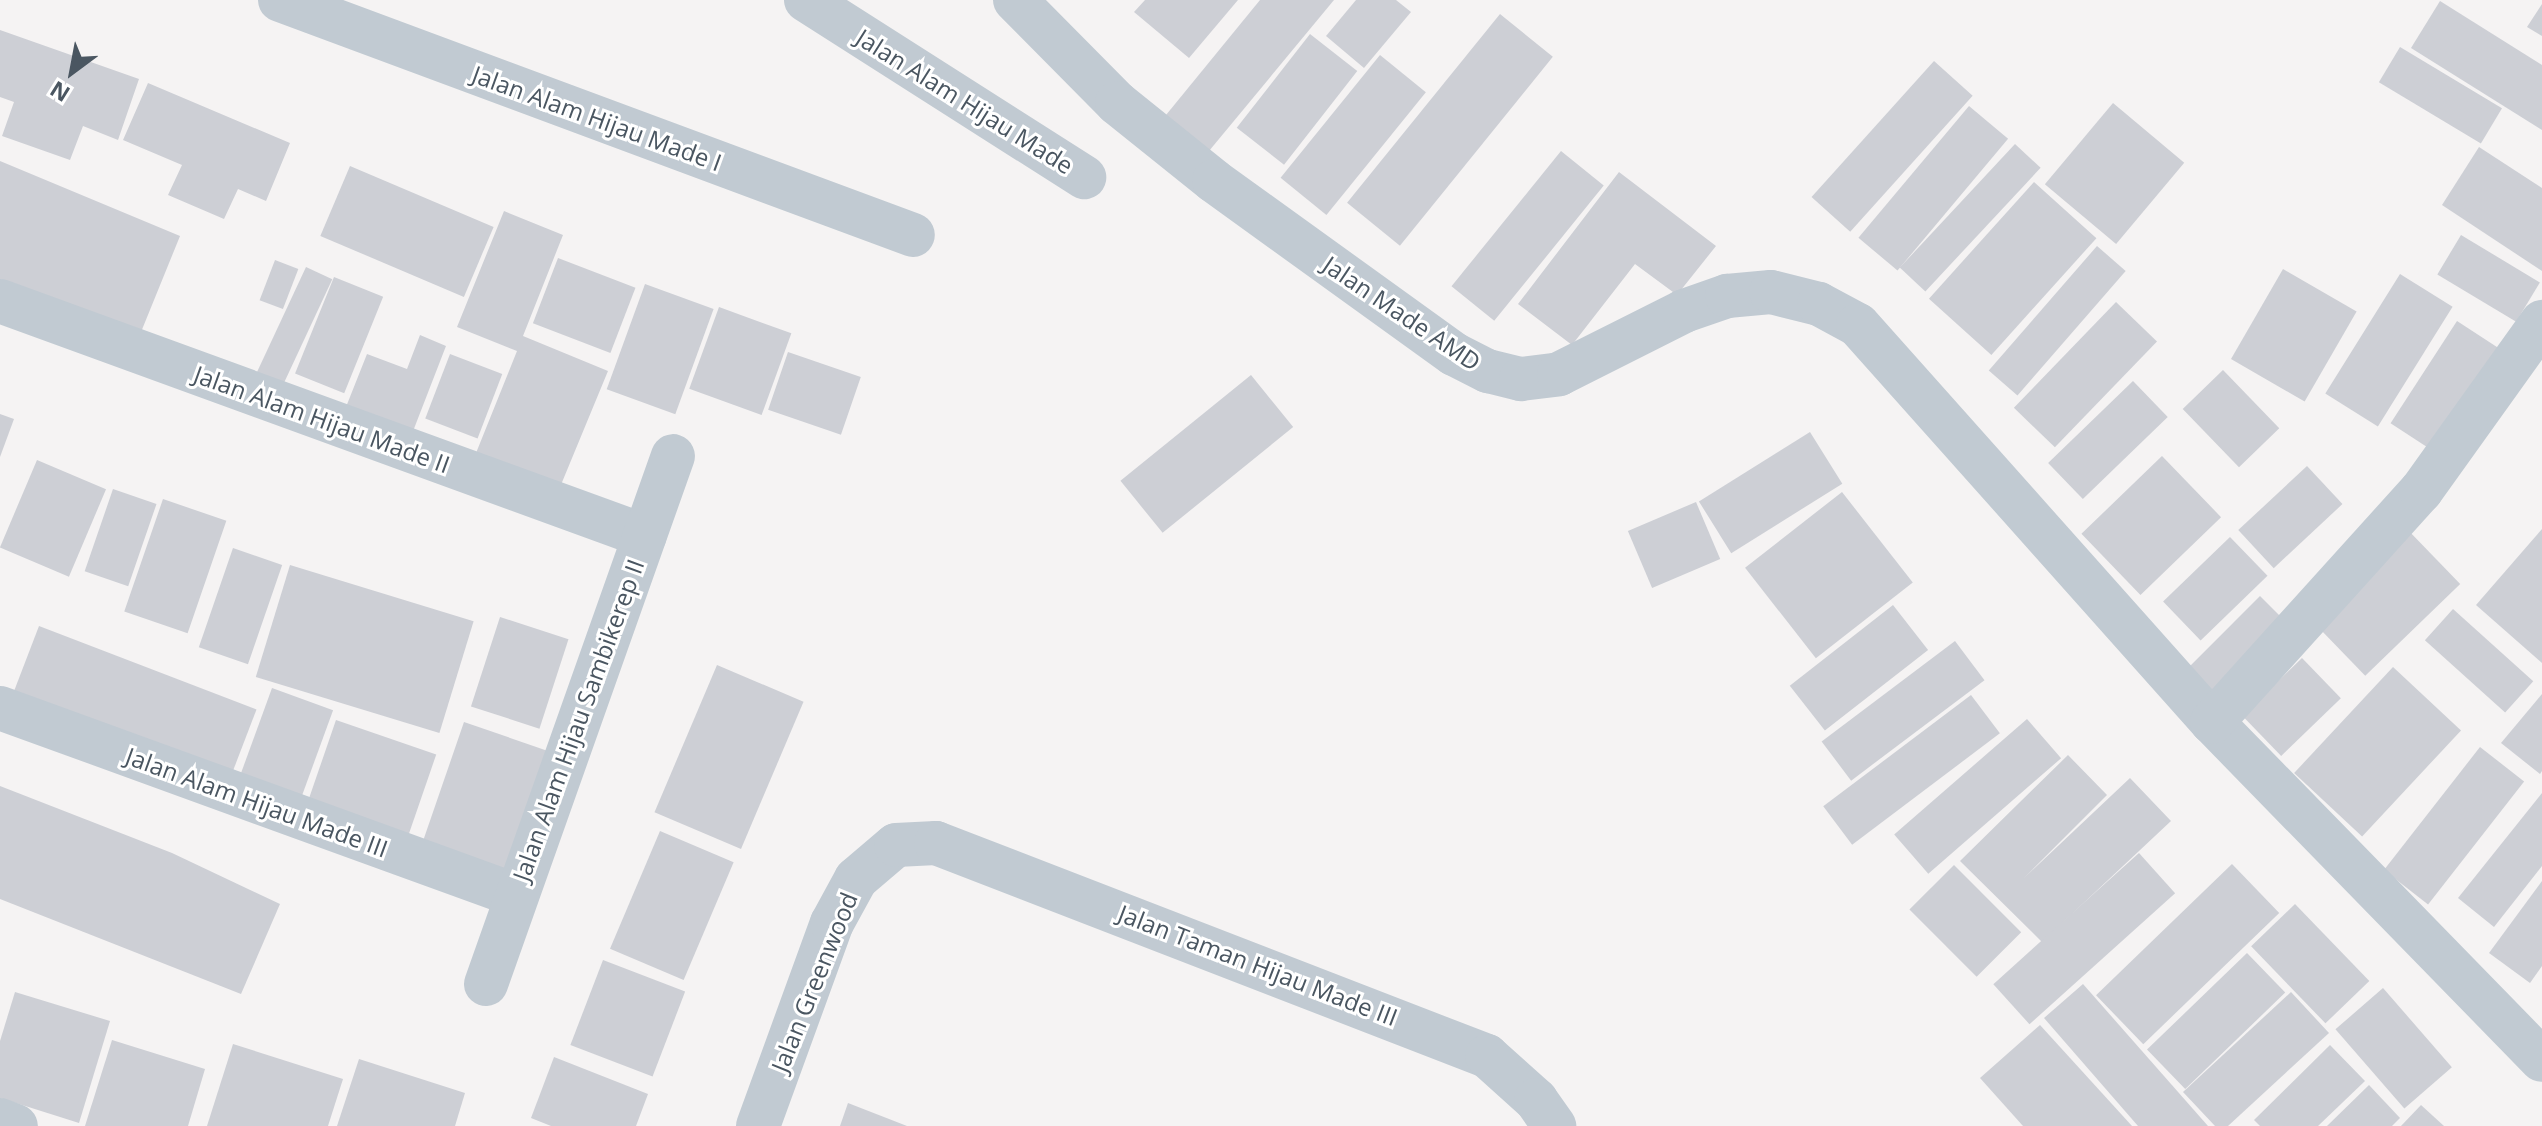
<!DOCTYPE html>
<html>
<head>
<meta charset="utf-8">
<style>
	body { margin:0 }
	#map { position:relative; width:2542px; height:1126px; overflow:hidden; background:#f5f3f3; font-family:"Open Sans",sans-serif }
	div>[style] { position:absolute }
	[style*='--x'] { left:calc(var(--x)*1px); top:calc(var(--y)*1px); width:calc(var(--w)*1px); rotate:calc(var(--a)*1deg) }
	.building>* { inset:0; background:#cdcfd5; transform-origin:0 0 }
	.minor>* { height:44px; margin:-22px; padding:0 22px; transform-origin:22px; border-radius:22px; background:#c1cad2 }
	span { translate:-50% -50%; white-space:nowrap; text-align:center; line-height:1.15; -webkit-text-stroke:6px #fff; paint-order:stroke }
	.street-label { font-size:24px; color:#4a5661 }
	.north { position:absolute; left:32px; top:32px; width:80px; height:80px; -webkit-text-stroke:6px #fff; paint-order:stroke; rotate:212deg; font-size:22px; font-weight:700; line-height:32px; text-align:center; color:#4a5661 }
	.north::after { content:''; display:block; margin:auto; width:28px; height:36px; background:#4a5661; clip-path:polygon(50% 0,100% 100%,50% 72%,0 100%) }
</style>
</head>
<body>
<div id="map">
	<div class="building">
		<div style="clip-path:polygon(1145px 0,1238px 0,1189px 58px,1134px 12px)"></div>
		<div style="clip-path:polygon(1260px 0,1334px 0,1209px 151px,1166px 115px)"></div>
		<div style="clip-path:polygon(1356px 0,1396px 0,1411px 12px,1364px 68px,1326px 36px)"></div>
		<div style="clip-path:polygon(2440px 1px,2542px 65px,2542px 130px,2411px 48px)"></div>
		<div style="clip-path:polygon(2542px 4px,2542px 36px,2527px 27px)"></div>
		<div style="left:1500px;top:14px;width:68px;height:243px;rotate:39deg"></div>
		<div style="clip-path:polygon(0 30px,139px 79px,118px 140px,83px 126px,70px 160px,2px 136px,14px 102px,0 97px)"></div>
		<div style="left:1310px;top:34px;width:60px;height:119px;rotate:38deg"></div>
		<div style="left:2400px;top:47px;width:119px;height:41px;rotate:31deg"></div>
		<div style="left:1380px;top:55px;width:59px;height:158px;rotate:39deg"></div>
		<div style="left:1934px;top:61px;width:52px;height:183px;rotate:42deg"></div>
		<div style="clip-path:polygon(148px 83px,290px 143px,266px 201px,238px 189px,224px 219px,168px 195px,182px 165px,123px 140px)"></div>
		<div style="left:2113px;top:103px;width:93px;height:106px;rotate:40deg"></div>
		<div style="left:1969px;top:106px;width:51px;height:172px;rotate:40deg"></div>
		<div style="left:2015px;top:144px;width:35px;height:169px;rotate:43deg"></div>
		<div style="clip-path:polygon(2479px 147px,2542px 188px,2542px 271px,2442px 205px)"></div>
		<div style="left:1561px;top:151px;width:55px;height:174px;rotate:39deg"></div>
		<div style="clip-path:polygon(0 161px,180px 236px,139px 337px,0 279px)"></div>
		<div style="left:350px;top:166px;width:156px;height:76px;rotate:23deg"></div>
		<div style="clip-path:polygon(1619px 172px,1716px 246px,1677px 295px,1635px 264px,1572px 345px,1518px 304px)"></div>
		<div style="left:2034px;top:182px;width:84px;height:157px;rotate:42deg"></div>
		<div style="clip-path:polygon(504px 211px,563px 235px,523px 336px,608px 371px,558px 492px,474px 458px,517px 351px,457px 327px)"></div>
		<div style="left:2461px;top:235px;width:92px;height:46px;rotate:31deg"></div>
		<div style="left:2097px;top:246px;width:38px;height:165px;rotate:41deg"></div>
		<div style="left:558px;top:258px;width:83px;height:70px;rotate:21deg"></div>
		<div style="left:275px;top:260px;width:25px;height:43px;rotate:21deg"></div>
		<div style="left:306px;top:267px;width:29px;height:132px;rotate:25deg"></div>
		<div style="left:2283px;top:269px;width:85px;height:104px;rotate:30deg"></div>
		<div style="left:2400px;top:274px;width:62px;height:141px;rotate:32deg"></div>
		<div style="left:334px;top:277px;width:53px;height:104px;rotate:22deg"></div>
		<div style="left:645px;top:284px;width:73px;height:112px;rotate:20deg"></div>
		<div style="left:2116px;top:302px;width:57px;height:147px;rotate:44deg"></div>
		<div style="left:719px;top:307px;width:77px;height:87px;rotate:20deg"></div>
		<div style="left:2457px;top:321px;width:54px;height:122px;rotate:33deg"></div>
		<div style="clip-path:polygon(420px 335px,446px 346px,410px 439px,344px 412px,367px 354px,407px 369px)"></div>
		<div style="left:788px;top:352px;width:77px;height:61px;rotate:19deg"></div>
		<div style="left:450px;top:354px;width:56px;height:69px;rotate:21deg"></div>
		<div style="left:2223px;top:370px;width:81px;height:56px;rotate:46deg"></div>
		<div style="left:1251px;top:375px;width:67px;height:168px;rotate:51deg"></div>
		<div style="left:2133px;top:381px;width:50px;height:118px;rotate:46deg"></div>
		<div style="clip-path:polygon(0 414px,14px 419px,0 457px)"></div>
		<div style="left:1810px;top:432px;width:61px;height:131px;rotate:58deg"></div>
		<div style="left:2162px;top:456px;width:85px;height:112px;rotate:46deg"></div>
		<div style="left:37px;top:460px;width:75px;height:95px;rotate:23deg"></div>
		<div style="left:2307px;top:466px;width:52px;height:94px;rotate:47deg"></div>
		<div style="left:113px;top:489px;width:46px;height:87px;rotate:19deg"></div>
		<div style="left:1842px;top:492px;width:115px;height:123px;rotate:52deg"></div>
		<div style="left:163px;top:499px;width:67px;height:119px;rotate:19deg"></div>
		<div style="left:1696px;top:502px;width:62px;height:74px;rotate:67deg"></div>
		<div style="left:2406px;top:528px;width:78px;height:132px;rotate:46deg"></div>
		<div style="clip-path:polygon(2542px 529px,2542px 663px,2476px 605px)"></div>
		<div style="left:2230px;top:537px;width:54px;height:93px;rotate:46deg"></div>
		<div style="left:233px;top:548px;width:52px;height:105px;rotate:19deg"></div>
		<div style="left:290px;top:565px;width:192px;height:117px;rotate:17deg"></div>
		<div style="left:2260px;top:596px;width:40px;height:113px;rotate:45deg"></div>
		<div style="left:1893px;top:605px;width:57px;height:131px;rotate:52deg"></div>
		<div style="left:2453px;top:609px;width:108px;height:42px;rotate:42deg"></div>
		<div style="left:500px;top:617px;width:72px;height:94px;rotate:18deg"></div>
		<div style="left:39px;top:626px;width:233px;height:80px;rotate:21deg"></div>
		<div style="left:1955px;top:641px;width:49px;height:167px;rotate:53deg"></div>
		<div style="left:2302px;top:658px;width:56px;height:83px;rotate:46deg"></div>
		<div style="left:717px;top:665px;width:94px;height:160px;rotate:23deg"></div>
		<div style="left:2393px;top:667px;width:93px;height:145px;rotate:43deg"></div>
		<div style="left:272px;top:688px;width:65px;height:99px;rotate:20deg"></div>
		<div style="clip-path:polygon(2542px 694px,2542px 771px,2540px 774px,2501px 743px)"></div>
		<div style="left:1971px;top:695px;width:48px;height:185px;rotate:53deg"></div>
		<div style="left:2027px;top:719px;width:52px;height:176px;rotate:49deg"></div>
		<div style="left:336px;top:720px;width:106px;height:100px;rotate:19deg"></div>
		<div style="left:464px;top:722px;width:91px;height:133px;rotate:19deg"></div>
		<div style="left:2480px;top:747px;width:56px;height:156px;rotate:38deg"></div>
		<div style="clip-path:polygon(2068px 755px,2107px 795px,2023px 879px,2130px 778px,2171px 821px,2042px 942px,1960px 861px)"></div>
		<div style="clip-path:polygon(0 786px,172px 853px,280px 904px,241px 994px,0 899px)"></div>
		<div style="clip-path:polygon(2542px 793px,2542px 866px,2494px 927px,2458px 898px)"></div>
		<div style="left:660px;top:831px;width:80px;height:128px;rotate:23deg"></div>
		<div style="left:2139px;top:853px;width:54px;height:196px;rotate:48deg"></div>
		<div style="left:2232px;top:864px;width:68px;height:189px;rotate:46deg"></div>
		<div style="left:1954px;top:865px;width:95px;height:63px;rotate:45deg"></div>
		<div style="clip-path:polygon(2542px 881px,2542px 966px,2530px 983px,2489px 953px)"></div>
		<div style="left:2295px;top:904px;width:107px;height:61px;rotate:46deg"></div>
		<div style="left:2247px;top:953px;width:55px;height:139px;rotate:46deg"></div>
		<div style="left:603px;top:960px;width:88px;height:91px;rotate:21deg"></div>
		<div style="clip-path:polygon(2083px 984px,2208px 1126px,2138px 1126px,2044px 1018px)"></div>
		<div style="left:2383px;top:988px;width:105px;height:63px;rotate:49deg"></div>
		<div style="clip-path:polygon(15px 992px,110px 1021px,79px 1123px,0 1098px,0 1041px)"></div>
		<div style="clip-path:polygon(2291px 992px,2329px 1033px,2228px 1126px,2215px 1126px,2183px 1092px)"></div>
		<div style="clip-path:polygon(2040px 1025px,2132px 1126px,2023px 1126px,1980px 1078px)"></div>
		<div style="clip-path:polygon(112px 1040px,205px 1069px,188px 1126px,85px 1126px)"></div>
		<div style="clip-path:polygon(233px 1044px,343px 1079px,328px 1126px,207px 1126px)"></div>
		<div style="clip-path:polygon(2330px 1045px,2365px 1081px,2318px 1126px,2260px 1126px,2254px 1120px)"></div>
		<div style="clip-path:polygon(554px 1057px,648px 1094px,636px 1126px,551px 1126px,531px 1118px)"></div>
		<div style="clip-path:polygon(359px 1059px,465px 1093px,455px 1126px,337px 1126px)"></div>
		<div style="clip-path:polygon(2369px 1085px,2400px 1118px,2392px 1126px,2327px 1126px)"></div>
		<div style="clip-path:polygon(848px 1103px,907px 1126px,840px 1126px)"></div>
		<div style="clip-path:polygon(2421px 1105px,2444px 1126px,2401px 1126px)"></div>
	</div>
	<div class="minor">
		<div style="--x:280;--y:0;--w:675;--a:20.37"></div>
		<div style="--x:806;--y:0;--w:330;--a:32.5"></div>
		<div style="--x:1015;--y:0;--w:145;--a:45.3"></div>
		<div style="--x:1117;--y:103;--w:124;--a:38.8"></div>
		<div style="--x:1214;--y:181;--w:296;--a:35.8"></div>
		<div style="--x:1454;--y:354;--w:38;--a:27"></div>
		<div style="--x:1488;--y:371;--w:34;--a:14"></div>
		<div style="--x:1521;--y:379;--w:38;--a:-7"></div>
		<div style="--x:1559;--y:374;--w:140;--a:-26.7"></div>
		<div style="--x:1684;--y:311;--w:46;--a:-19.2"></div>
		<div style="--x:1727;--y:296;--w:44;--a:-5.2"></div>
		<div style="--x:1771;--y:292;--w:49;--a:14"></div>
		<div style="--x:1819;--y:304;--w:44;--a:28.3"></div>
		<div style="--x:1858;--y:325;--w:532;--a:48.28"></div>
		<div style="--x:2212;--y:722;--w:472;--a:45.7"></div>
		<div style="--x:0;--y:301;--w:686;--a:20.02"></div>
		<div style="--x:0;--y:708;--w:548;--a:19.96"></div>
		<div style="--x:2212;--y:722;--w:312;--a:-47.9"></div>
		<div style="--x:2421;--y:491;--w:208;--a:-54.4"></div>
		<div style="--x:486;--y:984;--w:560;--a:-70.5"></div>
		<div style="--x:0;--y:1120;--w:17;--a:21"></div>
		<div style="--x:758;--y:1126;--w:216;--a:-70"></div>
		<div style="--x:832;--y:923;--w:50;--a:-61.4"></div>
		<div style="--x:856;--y:879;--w:52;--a:-40.4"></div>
		<div style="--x:896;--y:845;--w:40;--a:-2.9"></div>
		<div style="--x:936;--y:843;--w:591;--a:21.14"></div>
		<div style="--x:1487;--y:1056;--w:66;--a:41.9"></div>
		<div style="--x:1536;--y:1100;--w:32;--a:55"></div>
	</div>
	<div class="street-label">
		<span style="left:965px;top:101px;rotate:32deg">Jalan Alam Hijau Made</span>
		<span style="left:597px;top:118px;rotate:20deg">Jalan Alam Hijau Made I</span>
		<span style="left:1402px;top:313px;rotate:34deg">Jalan Made AMD</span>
		<span style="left:322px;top:419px;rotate:20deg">Jalan Alam Hijau Made II</span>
		<span style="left:578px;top:720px;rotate:-70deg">Jalan Alam Hijau Sambikerep II</span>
		<span style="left:257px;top:802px;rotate:20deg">Jalan Alam Hijau Made III</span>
		<span style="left:1258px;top:965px;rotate:21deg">Jalan Taman Hijau Made III</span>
		<span style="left:814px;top:982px;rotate:-68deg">Jalan Greenwood</span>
	</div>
	<div class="north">N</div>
</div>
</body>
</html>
